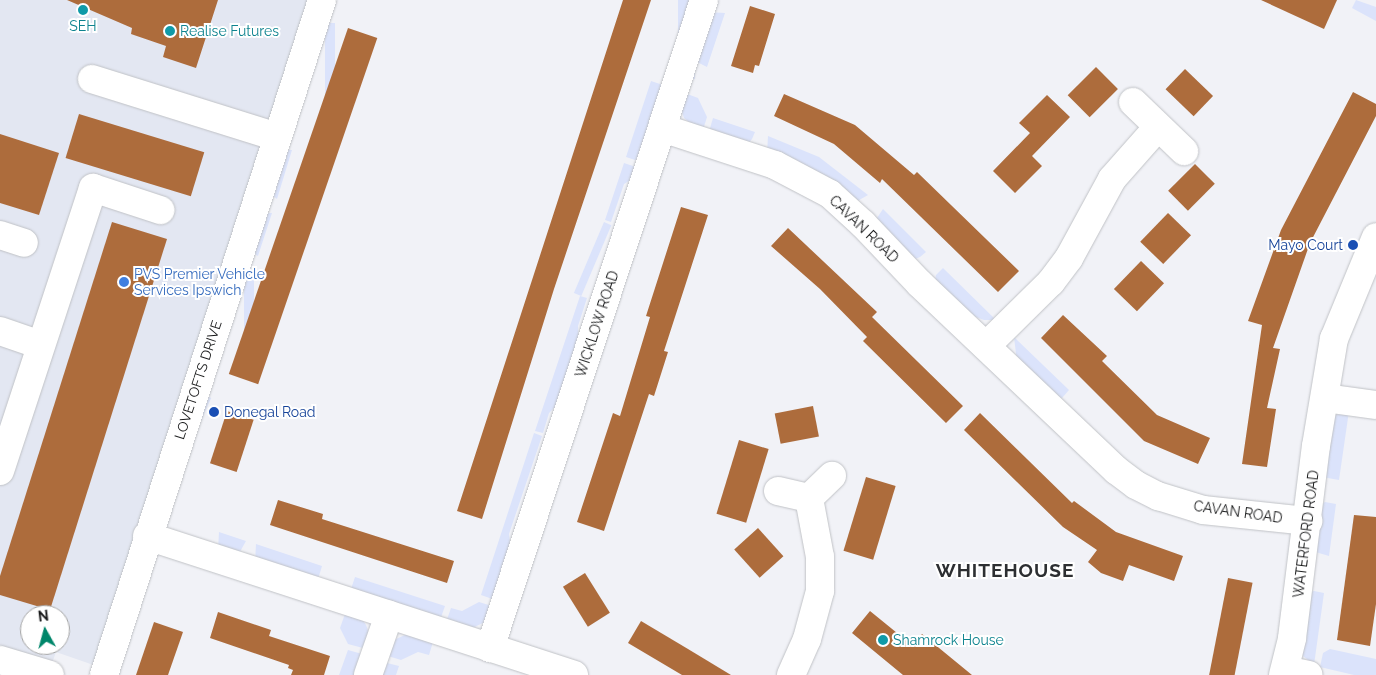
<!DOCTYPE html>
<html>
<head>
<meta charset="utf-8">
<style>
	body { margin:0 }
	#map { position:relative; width:1376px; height:675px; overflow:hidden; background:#f1f2f7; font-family:Raleway,sans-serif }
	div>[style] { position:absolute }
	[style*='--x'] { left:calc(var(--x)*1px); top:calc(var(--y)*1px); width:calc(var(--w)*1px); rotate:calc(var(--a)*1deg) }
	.built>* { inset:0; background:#e3e7f2 }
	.green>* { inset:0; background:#dbe3fb; transform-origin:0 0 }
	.building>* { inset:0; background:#ad6c3c; transform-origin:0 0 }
	.roads { filter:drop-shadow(0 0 1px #c0c2c6) drop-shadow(0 0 1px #c0c2c6) }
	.minor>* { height:28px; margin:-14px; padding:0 14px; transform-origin:14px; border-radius:14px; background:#fff }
	.dots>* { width:14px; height:14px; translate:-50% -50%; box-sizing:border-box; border:2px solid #fff; border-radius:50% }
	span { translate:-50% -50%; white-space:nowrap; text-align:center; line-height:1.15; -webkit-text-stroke:4px #fff; paint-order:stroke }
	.culture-label { font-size:14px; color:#0d838f }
	.left { translate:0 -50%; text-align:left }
	.street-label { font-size:14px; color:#18191a }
	.transit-label { font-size:14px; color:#164399 }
	.right { translate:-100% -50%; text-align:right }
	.shop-label { font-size:14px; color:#366cbe }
	.district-label { font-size:19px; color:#2d2f32; font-weight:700; letter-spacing:1px }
	.north { position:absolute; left:20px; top:605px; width:50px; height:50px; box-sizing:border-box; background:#fff; border:1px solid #a3a3a3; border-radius:50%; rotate:353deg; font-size:14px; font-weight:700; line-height:20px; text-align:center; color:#18191a }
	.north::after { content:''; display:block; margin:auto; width:18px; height:22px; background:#00866a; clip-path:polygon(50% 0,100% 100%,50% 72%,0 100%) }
</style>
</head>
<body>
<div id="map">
	<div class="built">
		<div style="clip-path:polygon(evenodd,0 0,322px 0,105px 669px,56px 652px,48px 675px,0 675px,0 0,30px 615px,60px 615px,60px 645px,30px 645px,30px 615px)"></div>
	</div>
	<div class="green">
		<div style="left:678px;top:0;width:17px;height:79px"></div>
		<div style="clip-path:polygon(1356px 0,1376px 7px,1376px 21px,1352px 8px)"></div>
		<div style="clip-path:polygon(707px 12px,725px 13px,707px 67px,693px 60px)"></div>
		<div style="left:325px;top:23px;width:10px;height:113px"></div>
		<div style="clip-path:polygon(651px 81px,666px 86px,644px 155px,635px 160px,626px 157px)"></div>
		<div style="clip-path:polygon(682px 92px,698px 98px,707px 117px,702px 133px,684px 118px,680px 106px)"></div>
		<div style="clip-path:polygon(713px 118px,755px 132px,752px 139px,745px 147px,708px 135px)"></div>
		<div style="clip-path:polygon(768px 136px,819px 157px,868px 195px,854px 203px,767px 154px)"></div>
		<div style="clip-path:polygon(283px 150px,292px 150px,277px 199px,269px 193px)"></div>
		<div style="clip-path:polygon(624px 163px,639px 168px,637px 176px,624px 184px,611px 222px,605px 220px)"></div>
		<div style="clip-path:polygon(883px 209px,926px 252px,920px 257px,910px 261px,873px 224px)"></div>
		<div style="clip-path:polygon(262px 213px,272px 213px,258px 256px,250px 251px)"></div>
		<div style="left:604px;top:222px;width:8px;height:77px;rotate:23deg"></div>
		<div style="clip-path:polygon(943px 268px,996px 320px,984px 320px,965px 313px,934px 285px,936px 275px)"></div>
		<div style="left:244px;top:269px;width:10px;height:97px"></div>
		<div style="clip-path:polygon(580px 296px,587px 298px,578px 326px,579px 352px,564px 398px,549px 413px,543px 433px,535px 431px)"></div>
		<div style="clip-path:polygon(1014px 337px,1069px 390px,1062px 398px,1054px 400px,1017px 362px)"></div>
		<div style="left:202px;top:394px;width:10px;height:63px;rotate:24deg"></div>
		<div style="clip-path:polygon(1349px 411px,1339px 480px,1322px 477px,1330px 424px,1336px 415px)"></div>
		<div style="clip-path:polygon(534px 433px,542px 436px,509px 534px,512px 558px,498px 601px,481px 595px)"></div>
		<div style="clip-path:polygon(1325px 502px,1336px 504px,1329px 556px,1312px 551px,1319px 507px)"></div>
		<div style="clip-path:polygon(219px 532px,246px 541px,237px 557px,218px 550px)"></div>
		<div style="clip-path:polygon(256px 544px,322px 566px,319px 576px,312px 582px,255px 563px)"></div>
		<div style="clip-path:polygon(355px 577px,445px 606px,439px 623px,351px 589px)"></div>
		<div style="clip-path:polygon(1314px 591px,1324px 593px,1314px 665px,1303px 656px,1301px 646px,1307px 593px)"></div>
		<div style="clip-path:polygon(479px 602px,495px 607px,483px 623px,470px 629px,445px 625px,451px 608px,462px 611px)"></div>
		<div style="clip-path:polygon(345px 614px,362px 619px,366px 625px,370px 636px,363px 648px,348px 644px,340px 628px)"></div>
		<div style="clip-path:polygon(407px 634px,433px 642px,429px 655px,418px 652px,401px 660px,388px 656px,394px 640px)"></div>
		<div style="clip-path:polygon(1330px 649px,1376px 659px,1376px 675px,1354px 675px,1320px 667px,1323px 653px)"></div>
		<div style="clip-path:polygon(348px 650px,362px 654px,360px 675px,339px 675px)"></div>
		<div style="clip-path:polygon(387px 663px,399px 666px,396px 675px,377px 675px)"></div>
	</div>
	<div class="building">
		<div style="clip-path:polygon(67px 0,218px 0,196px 68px,163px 57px,166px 46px,131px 34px,132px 28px)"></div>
		<div style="clip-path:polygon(623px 0,651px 0,554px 289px,482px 519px,457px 511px)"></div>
		<div style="clip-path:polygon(1261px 0,1337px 0,1324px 29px)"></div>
		<div style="clip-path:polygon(750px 6px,775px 14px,759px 66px,755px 65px,753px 73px,731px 66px)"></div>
		<div style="left:348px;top:28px;width:31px;height:366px;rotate:19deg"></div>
		<div style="left:1096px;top:67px;width:31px;height:40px;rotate:45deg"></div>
		<div style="left:1185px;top:69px;width:39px;height:28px;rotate:44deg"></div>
		<div style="clip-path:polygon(1353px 92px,1376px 104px,1376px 116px,1310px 243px,1273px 348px,1280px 349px,1267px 408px,1276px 409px,1267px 467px,1242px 464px,1262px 325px,1248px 321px,1281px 230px)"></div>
		<div style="clip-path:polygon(784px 94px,855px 125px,914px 175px,917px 172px,1019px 271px,998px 292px,882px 179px,880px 183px,834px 144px,774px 116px)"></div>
		<div style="clip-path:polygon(1047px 95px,1070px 117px,1032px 156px,1042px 166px,1015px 193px,993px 171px,1030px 133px,1019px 123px)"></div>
		<div style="left:79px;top:114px;width:131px;height:46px;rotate:17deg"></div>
		<div style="clip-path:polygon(0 134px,59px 153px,39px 215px,0 203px)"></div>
		<div style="left:1195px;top:164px;width:28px;height:38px;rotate:45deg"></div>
		<div style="clip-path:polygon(681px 207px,708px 215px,664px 351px,668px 352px,654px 396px,649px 394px,604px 531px,577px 522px,613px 413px,620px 416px,650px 317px,646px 316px)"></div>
		<div style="left:1168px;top:213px;width:32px;height:40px;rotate:44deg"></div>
		<div style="clip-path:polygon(112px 222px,167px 239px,50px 610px,0 595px,0 576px)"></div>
		<div style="clip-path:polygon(788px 228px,877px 312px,872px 317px,963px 406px,946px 423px,863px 341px,867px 337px,820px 289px,771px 246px)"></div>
		<div style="left:1141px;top:261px;width:32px;height:39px;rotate:44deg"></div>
		<div style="clip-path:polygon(1063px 315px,1107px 356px,1102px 361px,1157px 415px,1210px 438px,1198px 464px,1144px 441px,1041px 338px)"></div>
		<div style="left:813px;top:406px;width:31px;height:39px;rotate:79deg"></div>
		<div style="left:227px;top:411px;width:28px;height:55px;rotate:18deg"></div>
		<div style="clip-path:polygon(980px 413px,1072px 503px,1074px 501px,1116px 532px,1183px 556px,1174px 581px,1129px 565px,1123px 581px,1101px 573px,1088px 562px,1097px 550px,1063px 527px,964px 430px)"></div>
		<div style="left:739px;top:440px;width:31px;height:77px;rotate:17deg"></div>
		<div style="left:866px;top:477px;width:31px;height:77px;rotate:17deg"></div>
		<div style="clip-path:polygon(278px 500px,323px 514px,322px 519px,454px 561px,447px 583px,270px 525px)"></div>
		<div style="clip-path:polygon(1354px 515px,1376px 517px,1376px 604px,1370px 646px,1337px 640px)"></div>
		<div style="left:758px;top:528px;width:38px;height:32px;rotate:48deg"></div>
		<div style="left:585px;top:573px;width:47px;height:26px;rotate:58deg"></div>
		<div style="left:1228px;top:578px;width:25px;height:100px;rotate:11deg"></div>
		<div style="clip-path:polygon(870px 611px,913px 646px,922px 634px,972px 675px,903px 675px,852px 633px)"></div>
		<div style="clip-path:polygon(218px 612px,271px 630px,269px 636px,330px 656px,324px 675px,291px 675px,293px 670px,288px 668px,289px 665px,210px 638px)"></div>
		<div style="clip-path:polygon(641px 621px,688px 649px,731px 675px,682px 675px,628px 643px)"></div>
		<div style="clip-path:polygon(154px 622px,183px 632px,168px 675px,136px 675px)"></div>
	</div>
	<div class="roads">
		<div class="minor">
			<div style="--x:92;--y:79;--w:194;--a:17.4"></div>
			<div style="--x:1133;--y:102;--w:71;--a:43.9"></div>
			<div style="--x:662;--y:128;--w:119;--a:18.1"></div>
			<div style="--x:775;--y:165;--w:62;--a:27.8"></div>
			<div style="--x:830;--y:194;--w:45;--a:42.3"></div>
			<div style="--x:863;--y:224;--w:81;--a:46.5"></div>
			<div style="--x:919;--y:283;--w:272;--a:43.5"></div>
			<div style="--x:1116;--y:470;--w:25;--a:37"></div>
			<div style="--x:1136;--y:485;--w:25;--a:27"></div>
			<div style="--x:1158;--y:496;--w:47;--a:17.3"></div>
			<div style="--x:1203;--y:510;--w:106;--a:6"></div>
			<div style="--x:0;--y:235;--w:25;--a:18"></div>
			<div style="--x:0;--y:331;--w:43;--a:18.9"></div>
			<div style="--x:986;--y:346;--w:91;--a:-44.6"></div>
			<div style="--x:1051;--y:282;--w:30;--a:-53"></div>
			<div style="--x:1069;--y:258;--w:90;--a:-61.4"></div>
			<div style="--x:1112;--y:179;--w:69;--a:-48.5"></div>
			<div style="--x:1325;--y:398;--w:51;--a:7.8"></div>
			<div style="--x:0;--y:471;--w:298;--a:-71.8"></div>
			<div style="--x:93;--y:188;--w:71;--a:18.2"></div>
			<div style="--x:778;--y:491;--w:32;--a:13"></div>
			<div style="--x:809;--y:498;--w:32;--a:-44"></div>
			<div style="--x:147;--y:536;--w:449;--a:18"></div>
			<div style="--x:490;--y:648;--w:682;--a:-71.72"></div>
			<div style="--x:0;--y:660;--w:52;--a:16.7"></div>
			<div style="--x:1285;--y:670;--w:24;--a:12"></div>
			<div style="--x:104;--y:675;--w:709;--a:-72.1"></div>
			<div style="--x:368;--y:675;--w:64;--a:-70.7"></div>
			<div style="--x:791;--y:675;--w:39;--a:-66"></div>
			<div style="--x:807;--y:639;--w:50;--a:-74.8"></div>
			<div style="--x:820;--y:591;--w:34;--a:-90"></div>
			<div style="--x:820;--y:557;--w:60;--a:-100.6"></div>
			<div style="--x:1283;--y:675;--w:38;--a:-76"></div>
			<div style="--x:1292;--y:638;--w:193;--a:-82.9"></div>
			<div style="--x:1316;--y:446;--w:109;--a:-80.5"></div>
			<div style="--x:1334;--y:339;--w:110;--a:-67.6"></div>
		</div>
	</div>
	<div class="dots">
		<div style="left:83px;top:10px;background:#0f9aa8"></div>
		<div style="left:170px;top:31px;background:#0f9aa8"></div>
		<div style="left:1353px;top:245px;background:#1a4fb4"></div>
		<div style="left:124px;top:282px;background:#3f7fe0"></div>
		<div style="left:214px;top:412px;background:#1a4fb4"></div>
		<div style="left:883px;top:640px;background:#0f9aa8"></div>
	</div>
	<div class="culture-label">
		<span style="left:83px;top:26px">SEH</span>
		<span class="left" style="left:180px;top:31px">Realise Futures</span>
		<span class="left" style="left:893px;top:640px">Shamrock House</span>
	</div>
	<div class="street-label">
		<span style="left:864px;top:229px;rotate:44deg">CAVAN ROAD</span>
		<span style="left:597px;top:324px;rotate:-72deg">WICKLOW ROAD</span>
		<span style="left:198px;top:380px;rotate:-72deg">LOVETOFTS DRIVE</span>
		<span style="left:1238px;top:512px;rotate:8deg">CAVAN ROAD</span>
		<span style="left:1306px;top:534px;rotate:-83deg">WATERFORD ROAD</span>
	</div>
	<div class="transit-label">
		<span class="right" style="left:1343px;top:245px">Mayo Court</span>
		<span class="left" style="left:224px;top:412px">Donegal Road</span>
	</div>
	<div class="shop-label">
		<span class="left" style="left:134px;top:282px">PVS Premier Vehicle<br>Services Ipswich</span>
	</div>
	<div class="district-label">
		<span style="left:1005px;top:571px">WHITEHOUSE</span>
	</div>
	<div class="north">N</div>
</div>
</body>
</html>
